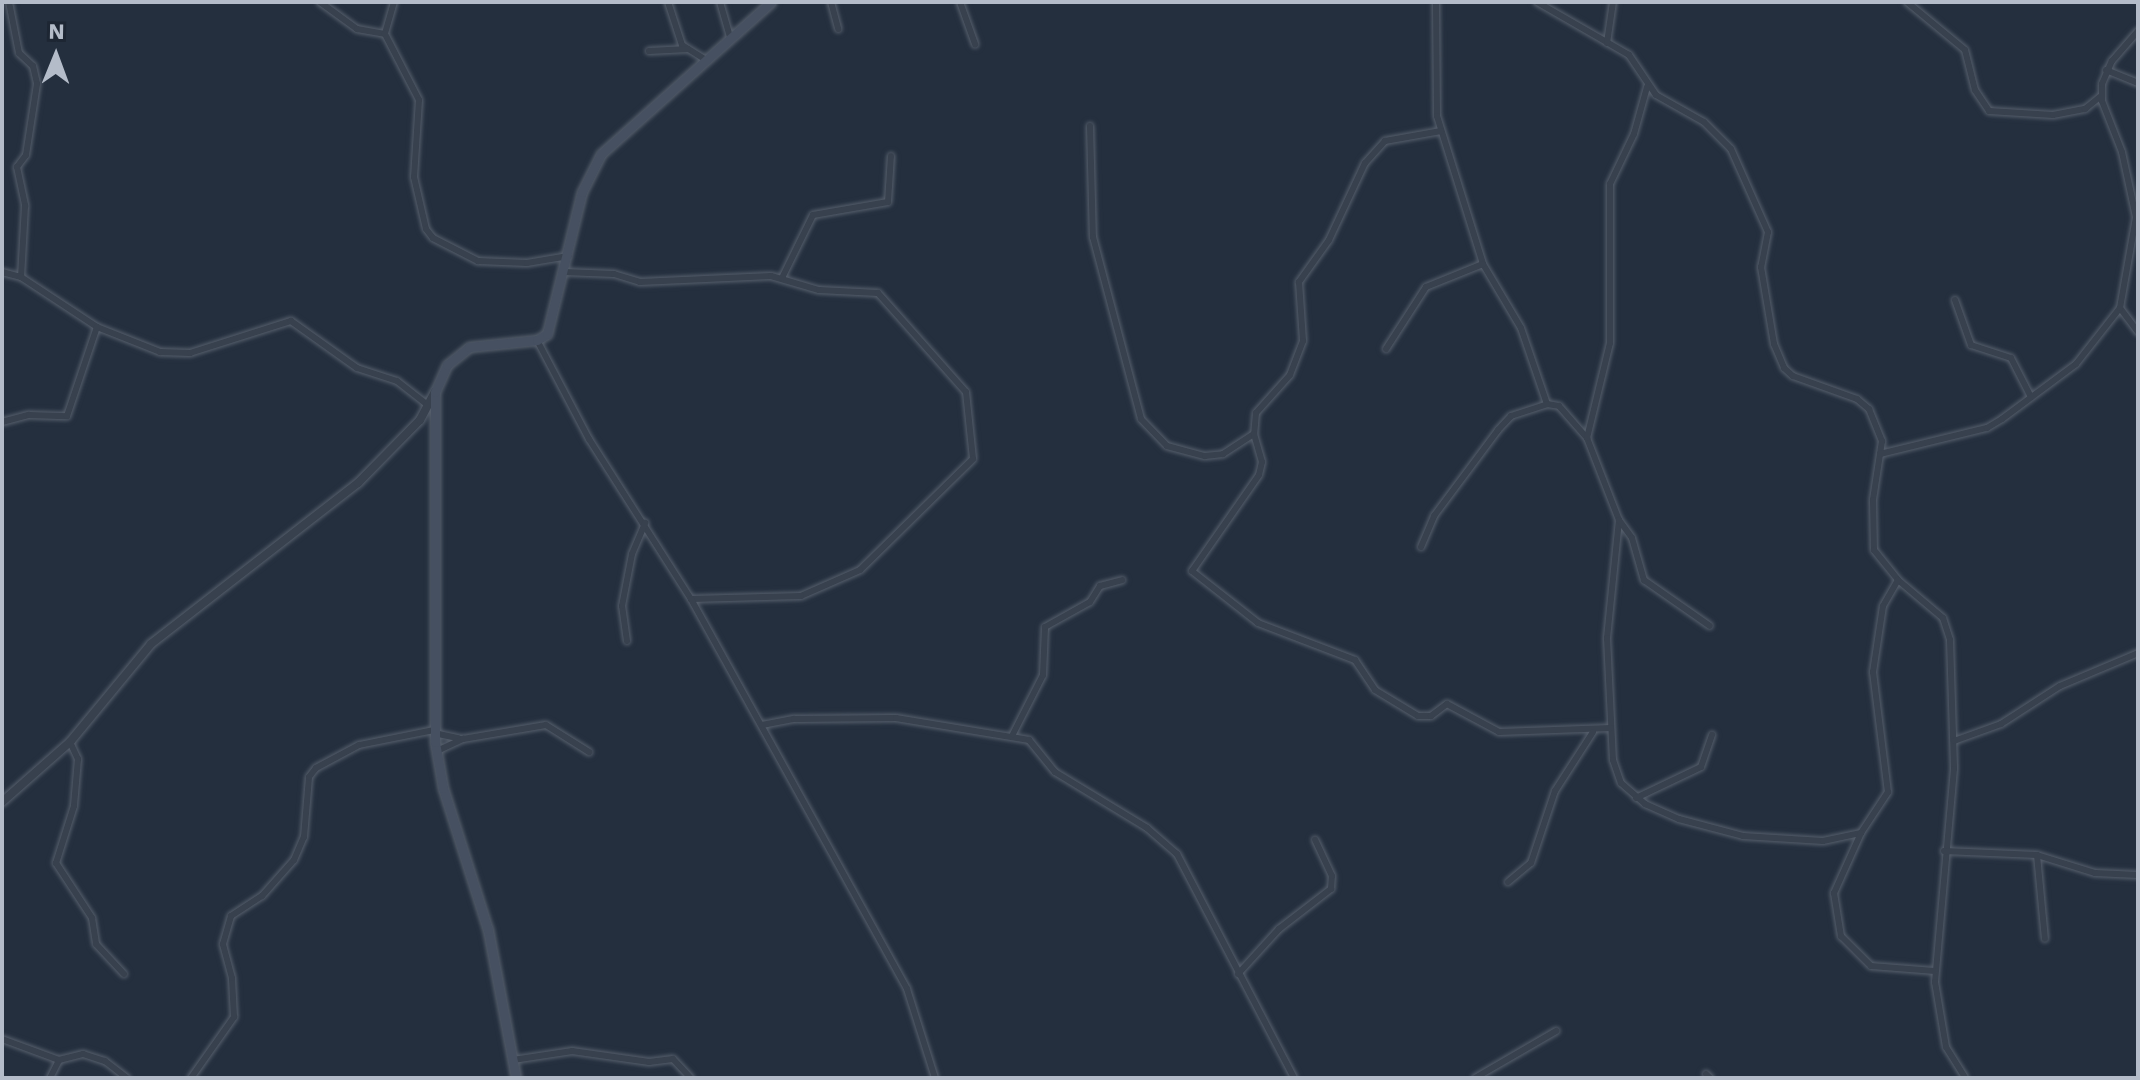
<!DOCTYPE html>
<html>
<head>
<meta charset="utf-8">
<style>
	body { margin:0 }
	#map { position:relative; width:2140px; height:1080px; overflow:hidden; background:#242f3e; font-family:"Work Sans",sans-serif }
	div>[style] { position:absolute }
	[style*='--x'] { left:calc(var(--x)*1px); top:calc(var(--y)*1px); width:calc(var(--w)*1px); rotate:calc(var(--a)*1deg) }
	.roads { filter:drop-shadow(0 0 2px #565f6c) drop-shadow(0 0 2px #565f6c) }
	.minor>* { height:6px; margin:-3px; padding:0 3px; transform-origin:3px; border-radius:3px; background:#38414e }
	.tertiary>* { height:8px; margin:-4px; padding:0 4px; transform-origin:4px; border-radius:4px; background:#38414e }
	.secondary>* { height:9px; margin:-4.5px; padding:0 4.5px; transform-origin:4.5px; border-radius:4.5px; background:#465061 }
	span { translate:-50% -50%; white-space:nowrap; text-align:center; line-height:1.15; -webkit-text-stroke:8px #1d2633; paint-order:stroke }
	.frame { position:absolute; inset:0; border:4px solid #b4bcc9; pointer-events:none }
	.north { position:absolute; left:16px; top:16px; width:80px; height:80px; -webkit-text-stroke:6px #1d2633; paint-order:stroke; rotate:1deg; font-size:22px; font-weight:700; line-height:32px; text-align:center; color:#b4bcc9 }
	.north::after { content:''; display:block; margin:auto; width:28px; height:36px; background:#b4bcc9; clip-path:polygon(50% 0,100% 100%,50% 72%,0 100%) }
</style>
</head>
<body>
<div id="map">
	<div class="roads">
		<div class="minor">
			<div style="--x:9;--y:2;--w:52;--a:78.9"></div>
			<div style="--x:19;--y:53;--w:19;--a:43"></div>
			<div style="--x:33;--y:66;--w:18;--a:77"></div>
			<div style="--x:37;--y:84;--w:72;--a:98.8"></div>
			<div style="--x:26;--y:155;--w:15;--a:127"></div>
			<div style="--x:17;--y:167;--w:40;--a:78"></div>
			<div style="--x:25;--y:206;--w:71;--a:93.2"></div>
			<div style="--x:320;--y:2;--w:46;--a:36.1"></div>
			<div style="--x:357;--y:29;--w:28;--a:10"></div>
			<div style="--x:394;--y:2;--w:33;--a:106"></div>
			<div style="--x:385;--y:34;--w:74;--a:62.7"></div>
			<div style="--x:419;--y:100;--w:77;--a:93.7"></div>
			<div style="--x:414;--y:177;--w:53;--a:77"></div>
			<div style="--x:426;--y:229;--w:11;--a:52"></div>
			<div style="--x:433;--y:238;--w:51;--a:27.1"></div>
			<div style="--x:478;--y:261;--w:49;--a:2.3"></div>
			<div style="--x:527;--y:263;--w:42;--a:-9.7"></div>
			<div style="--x:668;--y:2;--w:45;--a:72"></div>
			<div style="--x:682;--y:45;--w:26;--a:32"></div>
			<div style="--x:720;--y:2;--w:36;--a:74"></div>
			<div style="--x:831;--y:2;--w:28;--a:75"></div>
			<div style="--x:960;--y:2;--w:45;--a:70.3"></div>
			<div style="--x:1436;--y:2;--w:114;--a:89.5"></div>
			<div style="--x:1437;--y:116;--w:155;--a:72.7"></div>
			<div style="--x:1483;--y:264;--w:74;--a:59.3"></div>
			<div style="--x:1521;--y:328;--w:80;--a:71.1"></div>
			<div style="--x:1547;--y:404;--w:12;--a:9"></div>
			<div style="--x:1559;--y:406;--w:43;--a:48.8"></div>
			<div style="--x:1587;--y:438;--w:88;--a:68.7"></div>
			<div style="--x:1619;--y:520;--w:119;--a:95.8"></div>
			<div style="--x:1607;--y:638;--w:122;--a:87.2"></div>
			<div style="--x:1613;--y:760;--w:24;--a:71"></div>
			<div style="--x:1621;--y:783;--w:32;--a:41"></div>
			<div style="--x:1645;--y:804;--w:37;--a:24"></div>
			<div style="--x:1679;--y:819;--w:66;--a:14.9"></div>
			<div style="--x:1743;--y:836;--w:80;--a:3.6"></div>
			<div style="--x:1823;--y:841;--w:39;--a:-12"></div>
			<div style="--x:1537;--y:2;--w:106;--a:29.9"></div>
			<div style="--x:1629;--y:55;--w:48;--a:56"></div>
			<div style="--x:1656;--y:95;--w:55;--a:29.4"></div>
			<div style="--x:1704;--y:122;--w:38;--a:45"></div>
			<div style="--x:1731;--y:149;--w:91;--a:66"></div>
			<div style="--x:1768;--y:232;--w:36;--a:101"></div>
			<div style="--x:1761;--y:267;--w:78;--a:80.4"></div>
			<div style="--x:1774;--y:344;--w:26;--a:67"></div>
			<div style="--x:1784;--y:368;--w:12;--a:42"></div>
			<div style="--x:1793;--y:376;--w:68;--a:19.8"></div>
			<div style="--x:1857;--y:399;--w:16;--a:40"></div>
			<div style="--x:1869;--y:409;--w:35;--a:68"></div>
			<div style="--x:1882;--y:441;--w:60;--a:98.7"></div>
			<div style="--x:1873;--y:500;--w:50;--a:88.9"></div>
			<div style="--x:1874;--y:550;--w:38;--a:51"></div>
			<div style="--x:1898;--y:580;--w:59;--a:40.2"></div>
			<div style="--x:1943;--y:618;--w:23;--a:72"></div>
			<div style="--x:1950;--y:640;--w:129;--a:88.2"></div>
			<div style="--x:1954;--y:769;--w:214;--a:95.1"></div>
			<div style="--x:1935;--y:982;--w:66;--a:80.4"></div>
			<div style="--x:1946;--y:1047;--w:36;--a:58"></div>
			<div style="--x:1907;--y:2;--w:75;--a:39.6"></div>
			<div style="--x:1965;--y:50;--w:41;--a:76"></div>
			<div style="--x:1975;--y:90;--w:25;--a:56"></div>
			<div style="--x:1989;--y:111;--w:64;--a:3.6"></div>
			<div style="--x:2053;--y:115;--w:33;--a:-11"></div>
			<div style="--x:2085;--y:109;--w:19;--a:-39"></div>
			<div style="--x:1607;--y:43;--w:41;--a:-81.7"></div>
			<div style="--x:649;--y:51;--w:39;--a:-3"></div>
			<div style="--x:2106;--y:70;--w:35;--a:22"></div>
			<div style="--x:1090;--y:126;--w:111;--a:88.5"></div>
			<div style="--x:1093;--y:237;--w:188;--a:75.2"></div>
			<div style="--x:1141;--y:419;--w:37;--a:46"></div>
			<div style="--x:1167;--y:446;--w:39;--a:15"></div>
			<div style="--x:1205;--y:456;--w:18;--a:-6"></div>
			<div style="--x:1223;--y:454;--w:37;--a:-33"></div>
			<div style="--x:1441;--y:131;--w:57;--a:169.9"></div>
			<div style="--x:1385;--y:141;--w:30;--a:132"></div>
			<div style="--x:1365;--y:163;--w:85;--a:115.1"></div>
			<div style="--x:1329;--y:240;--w:52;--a:125.5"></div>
			<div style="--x:1299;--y:282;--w:59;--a:86.1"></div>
			<div style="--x:1303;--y:341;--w:36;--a:111"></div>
			<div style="--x:1290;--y:375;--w:51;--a:131.8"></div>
			<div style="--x:1256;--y:413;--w:21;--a:95"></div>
			<div style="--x:1254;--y:434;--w:29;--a:74"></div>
			<div style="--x:1262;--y:462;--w:13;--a:103"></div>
			<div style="--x:1259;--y:475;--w:117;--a:124.9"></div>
			<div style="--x:1192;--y:571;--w:84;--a:38.2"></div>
			<div style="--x:1258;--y:623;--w:104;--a:20.9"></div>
			<div style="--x:1355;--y:660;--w:36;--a:56"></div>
			<div style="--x:1375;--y:690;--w:50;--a:31.2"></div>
			<div style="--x:1418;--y:716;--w:13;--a:0"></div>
			<div style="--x:1431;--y:716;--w:20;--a:-37"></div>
			<div style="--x:1447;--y:704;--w:59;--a:28.3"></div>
			<div style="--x:1499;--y:732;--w:112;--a:-2"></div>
			<div style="--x:2;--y:272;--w:20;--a:15"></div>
			<div style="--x:21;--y:277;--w:91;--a:33.3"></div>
			<div style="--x:97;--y:327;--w:68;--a:21.6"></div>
			<div style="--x:160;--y:352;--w:30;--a:2"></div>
			<div style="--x:190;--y:353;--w:106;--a:-17.6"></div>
			<div style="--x:291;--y:321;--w:81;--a:35.5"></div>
			<div style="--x:357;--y:368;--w:42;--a:18"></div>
			<div style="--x:397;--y:381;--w:39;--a:38"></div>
			<div style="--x:564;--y:272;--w:50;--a:2.3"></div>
			<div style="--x:614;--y:274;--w:27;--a:17"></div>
			<div style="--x:640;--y:282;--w:131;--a:-2.6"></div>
			<div style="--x:771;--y:276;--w:50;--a:16.3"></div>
			<div style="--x:819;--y:290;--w:59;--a:2.9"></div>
			<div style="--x:878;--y:293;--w:132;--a:48.4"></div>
			<div style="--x:966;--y:392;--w:67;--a:84"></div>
			<div style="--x:973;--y:459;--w:158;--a:135.5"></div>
			<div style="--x:860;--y:570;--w:64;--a:156.2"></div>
			<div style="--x:801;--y:596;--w:110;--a:178.4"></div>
			<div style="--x:782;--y:278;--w:70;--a:-63.8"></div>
			<div style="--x:813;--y:215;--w:76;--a:-9.8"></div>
			<div style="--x:888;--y:202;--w:46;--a:-86.3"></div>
			<div style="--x:1955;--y:300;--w:48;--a:70.4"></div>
			<div style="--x:1971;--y:345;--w:42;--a:18"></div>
			<div style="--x:2011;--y:358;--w:44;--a:62.9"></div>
			<div style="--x:2120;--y:308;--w:30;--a:53"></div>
			<div style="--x:537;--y:340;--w:112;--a:62.3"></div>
			<div style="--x:589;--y:439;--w:190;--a:57.5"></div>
			<div style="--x:691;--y:599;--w:446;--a:61"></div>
			<div style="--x:907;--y:989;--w:93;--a:72.5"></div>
			<div style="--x:1386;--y:349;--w:74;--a:-57.2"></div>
			<div style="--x:1426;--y:287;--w:61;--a:-22"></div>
			<div style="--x:2;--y:422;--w:28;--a:-15"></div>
			<div style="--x:29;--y:415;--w:38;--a:2"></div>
			<div style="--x:67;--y:416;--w:94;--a:-71.4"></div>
			<div style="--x:1587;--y:438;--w:98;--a:-76.4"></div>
			<div style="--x:1610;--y:343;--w:159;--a:-90"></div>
			<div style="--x:1610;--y:184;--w:55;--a:-64.4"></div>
			<div style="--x:1634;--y:134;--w:49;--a:-74.5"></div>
			<div style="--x:1880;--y:454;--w:110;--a:-13.7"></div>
			<div style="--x:1987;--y:428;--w:17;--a:-31"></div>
			<div style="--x:2002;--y:419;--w:92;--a:-36.6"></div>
			<div style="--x:2076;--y:364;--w:71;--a:-51.8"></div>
			<div style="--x:2120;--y:308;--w:92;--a:-80"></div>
			<div style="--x:2136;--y:217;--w:66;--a:-102.2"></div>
			<div style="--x:2122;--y:152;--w:55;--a:-111.4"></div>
			<div style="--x:2102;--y:101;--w:17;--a:-90"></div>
			<div style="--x:2102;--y:84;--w:25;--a:-67"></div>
			<div style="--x:2112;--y:61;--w:40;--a:-49"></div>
			<div style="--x:1619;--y:520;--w:22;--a:54"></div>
			<div style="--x:1632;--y:538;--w:44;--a:74.1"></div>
			<div style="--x:1644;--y:580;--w:80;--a:34.9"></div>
			<div style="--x:1421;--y:547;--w:34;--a:-67"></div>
			<div style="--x:1434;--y:516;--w:107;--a:-53.3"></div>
			<div style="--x:1498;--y:430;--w:19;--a:-47"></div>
			<div style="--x:1511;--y:416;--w:38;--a:-18"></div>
			<div style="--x:1898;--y:580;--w:30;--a:120"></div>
			<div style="--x:1883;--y:606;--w:67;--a:98.6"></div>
			<div style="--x:1873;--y:672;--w:121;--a:82.9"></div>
			<div style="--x:1888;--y:792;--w:49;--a:123.4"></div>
			<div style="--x:1861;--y:833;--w:66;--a:114.2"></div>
			<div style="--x:1834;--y:893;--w:44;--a:80.8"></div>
			<div style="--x:1841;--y:936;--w:42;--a:45"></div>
			<div style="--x:1871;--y:966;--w:64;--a:4.5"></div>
			<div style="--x:627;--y:641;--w:35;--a:-98"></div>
			<div style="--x:622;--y:606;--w:53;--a:-79.1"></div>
			<div style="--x:632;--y:554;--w:34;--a:-67"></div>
			<div style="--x:762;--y:725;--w:33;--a:-11"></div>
			<div style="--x:794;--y:719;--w:102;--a:-0.6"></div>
			<div style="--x:896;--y:718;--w:135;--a:9.4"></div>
			<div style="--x:1029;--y:740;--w:41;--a:50.9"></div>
			<div style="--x:1055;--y:772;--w:108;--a:31.3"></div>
			<div style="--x:1147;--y:828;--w:40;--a:41"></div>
			<div style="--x:1177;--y:854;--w:253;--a:62.4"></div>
			<div style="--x:434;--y:733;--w:25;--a:12"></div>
			<div style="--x:1013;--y:734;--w:66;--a:-63"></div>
			<div style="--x:1043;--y:675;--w:48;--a:-87.6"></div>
			<div style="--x:1045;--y:627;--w:51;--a:-29.1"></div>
			<div style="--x:1090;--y:602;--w:19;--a:-58"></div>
			<div style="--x:1100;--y:586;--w:23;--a:-15"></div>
			<div style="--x:1954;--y:741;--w:50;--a:-19.9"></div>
			<div style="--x:2001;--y:724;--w:70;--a:-32.8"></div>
			<div style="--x:2060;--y:686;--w:85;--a:-22.9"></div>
			<div style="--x:70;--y:742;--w:19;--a:65"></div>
			<div style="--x:78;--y:759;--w:47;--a:94.9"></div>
			<div style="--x:74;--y:806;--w:60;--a:107.5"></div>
			<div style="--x:56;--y:863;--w:66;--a:56.8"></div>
			<div style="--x:92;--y:918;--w:26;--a:81"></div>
			<div style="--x:96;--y:944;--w:41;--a:47"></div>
			<div style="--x:437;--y:751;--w:29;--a:-25"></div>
			<div style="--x:463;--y:739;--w:84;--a:-9.6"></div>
			<div style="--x:546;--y:725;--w:51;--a:32.1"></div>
			<div style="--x:1636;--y:798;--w:72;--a:-25.5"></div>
			<div style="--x:1701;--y:767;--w:34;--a:-71"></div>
			<div style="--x:1944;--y:851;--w:93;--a:2.5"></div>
			<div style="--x:2037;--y:855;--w:61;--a:17.2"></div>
			<div style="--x:2095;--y:873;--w:43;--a:2.7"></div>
			<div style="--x:2037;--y:855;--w:84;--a:84.6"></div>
			<div style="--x:1508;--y:882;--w:30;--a:-40"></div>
			<div style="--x:1531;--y:863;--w:76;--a:-71.6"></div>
			<div style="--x:1555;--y:791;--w:70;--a:-57.2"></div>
			<div style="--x:1238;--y:974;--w:61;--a:-47.7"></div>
			<div style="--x:1279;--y:929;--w:66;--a:-37.6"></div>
			<div style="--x:1331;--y:889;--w:13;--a:-86"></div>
			<div style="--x:1332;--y:876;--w:40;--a:-115"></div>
			<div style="--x:2;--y:1039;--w:61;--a:20.2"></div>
			<div style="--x:513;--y:1060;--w:60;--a:-8.7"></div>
			<div style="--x:572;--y:1051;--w:78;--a:8.1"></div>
			<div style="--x:649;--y:1062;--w:24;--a:-7"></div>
			<div style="--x:673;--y:1059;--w:26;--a:47"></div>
			<div style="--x:1706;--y:1074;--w:6;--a:45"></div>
			<div style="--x:50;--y:1078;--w:20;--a:-63"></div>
			<div style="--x:59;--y:1060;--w:25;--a:-14"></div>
			<div style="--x:83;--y:1054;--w:23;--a:18"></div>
			<div style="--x:105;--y:1061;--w:28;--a:38"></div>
			<div style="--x:191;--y:1078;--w:75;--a:-54.8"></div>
			<div style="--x:234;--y:1017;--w:39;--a:-93"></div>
			<div style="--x:232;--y:978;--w:35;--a:-105"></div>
			<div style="--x:223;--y:944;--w:29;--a:-74"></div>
			<div style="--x:231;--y:916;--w:37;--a:-33"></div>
			<div style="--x:262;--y:896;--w:48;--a:-48.4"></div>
			<div style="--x:294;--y:860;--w:25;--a:-67"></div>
			<div style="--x:304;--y:837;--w:60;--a:-85.2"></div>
			<div style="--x:309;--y:777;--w:11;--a:-52"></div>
			<div style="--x:316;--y:768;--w:49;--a:-28.1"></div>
			<div style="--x:359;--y:745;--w:76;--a:-11.3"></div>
			<div style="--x:1475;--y:1078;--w:94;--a:-30.1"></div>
		</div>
		<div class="tertiary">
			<div style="--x:2;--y:802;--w:91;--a:-41.4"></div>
			<div style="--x:70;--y:742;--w:127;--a:-50.4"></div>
			<div style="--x:151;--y:644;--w:262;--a:-37.9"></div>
			<div style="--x:358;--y:483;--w:88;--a:-45.5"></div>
			<div style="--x:420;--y:420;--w:32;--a:-62"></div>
		</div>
		<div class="secondary">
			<div style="--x:516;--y:1078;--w:151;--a:-100.7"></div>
			<div style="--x:488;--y:930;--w:149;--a:-107.6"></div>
			<div style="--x:443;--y:788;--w:47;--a:-99.9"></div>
			<div style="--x:435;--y:742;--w:350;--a:-90"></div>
			<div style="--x:435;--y:392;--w:30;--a:-66"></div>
			<div style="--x:447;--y:365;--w:28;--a:-39"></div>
			<div style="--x:469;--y:347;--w:68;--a:-5.9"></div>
			<div style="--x:537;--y:340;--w:12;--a:-31"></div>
			<div style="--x:547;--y:334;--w:146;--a:-76.2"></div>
			<div style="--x:582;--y:192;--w:42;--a:-63.4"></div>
			<div style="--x:601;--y:154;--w:228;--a:-41.8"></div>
		</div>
	</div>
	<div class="frame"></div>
	<div class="north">N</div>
</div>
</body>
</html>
